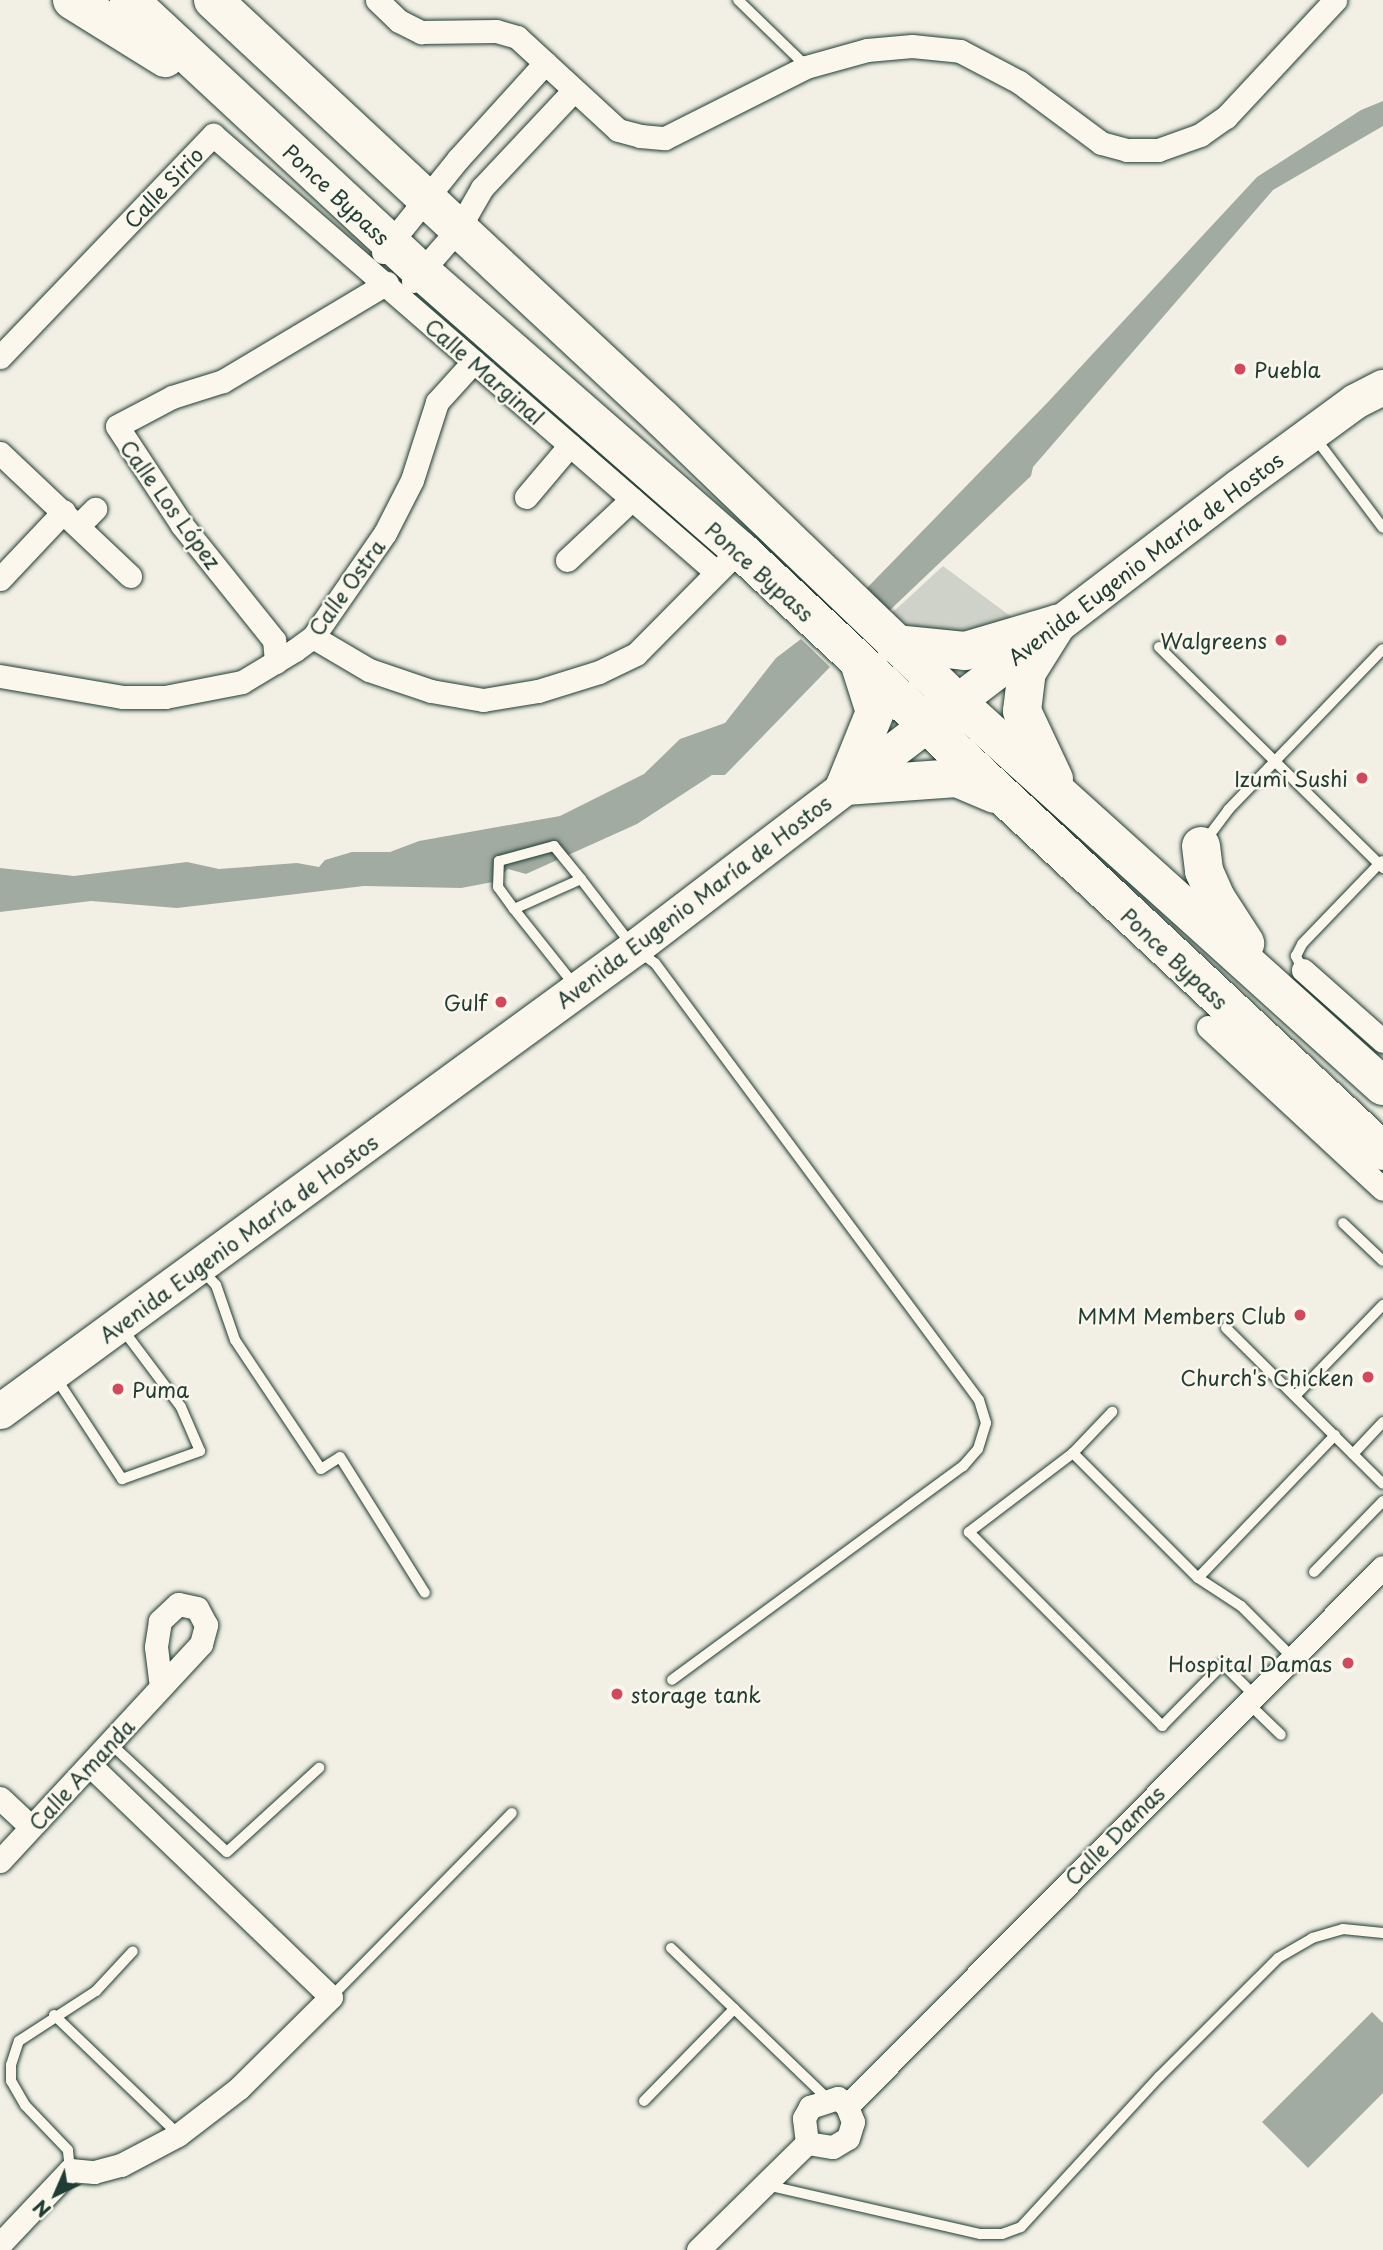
<!DOCTYPE html>
<html>
<head>
<meta charset="utf-8">
<style>
	body { margin:0 }
	#map { position:relative; width:1383px; height:2250px; overflow:hidden; background:#f2f0e5; font-family:"Playpen Sans",sans-serif }
	div>[style] { position:absolute }
	[style*='--x'] { left:calc(var(--x)*1px); top:calc(var(--y)*1px); width:calc(var(--w)*1px); rotate:calc(var(--a)*1deg) }
	.green>* { inset:0; background:#cfd2c8 }
	.water>* { inset:0; background:#a2aba1 }
	.roads { filter:drop-shadow(0 0 2px #1f3d34) drop-shadow(0 0 2px #1f3d34) }
	.lane>* { height:10px; margin:-5px; padding:0 5px; transform-origin:5px; border-radius:5px; background:#fbf7ec }
	.street>* { height:23px; margin:-11.5px; padding:0 11.5px; transform-origin:11.5px; border-radius:11.5px; background:#fbf7ec }
	.primary>* { height:35px; margin:-17.5px; padding:0 17.5px; transform-origin:17.5px; border-radius:17.5px; background:#fbf7ec }
	.highway>* { height:38px; margin:-19px; padding:0 19px; transform-origin:19px; border-radius:19px; background:#fbf7ec }
	.dots>* { width:19px; height:19px; translate:-50% -50%; box-sizing:border-box; border:4px solid #fbf7ec; border-radius:50% }
	span { translate:-50% -50%; white-space:nowrap; text-align:center; line-height:1.15; -webkit-text-stroke:5px #fbf7ec; paint-order:stroke }
	.street-label { font-size:21px; color:#1f3d34 }
	.poi-label { font-size:21px; color:#1f3d34 }
	.left { translate:0 -50%; text-align:left }
	.right { translate:-100% -50%; text-align:right }
	.north { position:absolute; left:21px; top:2159px; width:70px; height:70px; -webkit-text-stroke:5px #fbf7ec; paint-order:stroke; rotate:224deg; font-size:19px; font-weight:700; line-height:28px; text-align:center; color:#1f3d34 }
	.north::after { content:''; display:block; margin:auto; width:24px; height:32px; background:#1f3d34; clip-path:polygon(50% 0,100% 100%,50% 72%,0 100%) }
</style>
</head>
<body>
<div id="map">
	<div class="green">
		<div style="clip-path:polygon(943px 566px,1021px 624px,994px 633px,915px 632px,892px 613px)"></div>
	</div>
	<div class="water">
		<div style="clip-path:polygon(1383px 101px,1383px 126px,1273px 190px,1033px 467px,1031px 476px,889px 611px,865px 590px,1048px 402px,1257px 177px,1361px 110px)"></div>
		<div style="clip-path:polygon(801px 639px,830px 667px,725px 775px,712px 775px,637px 824px,526px 874px,508px 869px,493px 882px,461px 888px,364px 886px,177px 908px,91px 901px,0 912px,0 868px,74px 876px,187px 862px,219px 869px,297px 863px,319px 867px,325px 860px,352px 852px,390px 852px,419px 841px,560px 816px,644px 774px,680px 739px,725px 723px,776px 658px)"></div>
		<div style="clip-path:polygon(1372px 2012px,1383px 2023px,1383px 2093px,1308px 2168px,1262px 2122px)"></div>
	</div>
	<div class="roads">
		<div class="lane">
			<div style="--x:738;--y:0;--w:95;--a:44.1"></div>
			<div style="--x:1313;--y:435;--w:116;--a:53"></div>
			<div style="--x:1159;--y:647;--w:315;--a:44.6"></div>
			<div style="--x:1205;--y:841;--w:39;--a:-53"></div>
			<div style="--x:1228;--y:810;--w:223;--a:-46.1"></div>
			<div style="--x:514;--y:909;--w:27;--a:-126"></div>
			<div style="--x:498;--y:887;--w:26;--a:-88"></div>
			<div style="--x:499;--y:861;--w:57;--a:-15.3"></div>
			<div style="--x:554;--y:846;--w:43;--a:50.7"></div>
			<div style="--x:1303;--y:970;--w:16;--a:-117"></div>
			<div style="--x:1296;--y:956;--w:13;--a:-63"></div>
			<div style="--x:1302;--y:944;--w:115;--a:-46.1"></div>
			<div style="--x:576;--y:987;--w:100;--a:-128.5"></div>
			<div style="--x:514;--y:909;--w:73;--a:-24.1"></div>
			<div style="--x:581;--y:879;--w:87;--a:52.5"></div>
			<div style="--x:634;--y:948;--w:26;--a:36"></div>
			<div style="--x:655;--y:963;--w:544;--a:53.45"></div>
			<div style="--x:979;--y:1400;--w:24;--a:73"></div>
			<div style="--x:986;--y:1423;--w:27;--a:107"></div>
			<div style="--x:978;--y:1449;--w:23;--a:131"></div>
			<div style="--x:963;--y:1466;--w:361;--a:143.7"></div>
			<div style="--x:1343;--y:1223;--w:55;--a:43.5"></div>
			<div style="--x:201;--y:1269;--w:22;--a:47"></div>
			<div style="--x:216;--y:1285;--w:58;--a:70.9"></div>
			<div style="--x:235;--y:1340;--w:155;--a:56.3"></div>
			<div style="--x:321;--y:1469;--w:22;--a:-32"></div>
			<div style="--x:340;--y:1457;--w:160;--a:58"></div>
			<div style="--x:1226;--y:1328;--w:221;--a:44.8"></div>
			<div style="--x:56;--y:1378;--w:121;--a:56.8"></div>
			<div style="--x:122;--y:1479;--w:83;--a:-19.7"></div>
			<div style="--x:200;--y:1451;--w:48;--a:-113.4"></div>
			<div style="--x:181;--y:1407;--w:100;--a:-126.9"></div>
			<div style="--x:1295;--y:1396;--w:127;--a:-46"></div>
			<div style="--x:1073;--y:1453;--w:57;--a:-46.4"></div>
			<div style="--x:1353;--y:1454;--w:44;--a:-46.8"></div>
			<div style="--x:1314;--y:1572;--w:99;--a:-45.8"></div>
			<div style="--x:1198;--y:1578;--w:177;--a:-135"></div>
			<div style="--x:1073;--y:1453;--w:131;--a:142.8"></div>
			<div style="--x:969;--y:1532;--w:274;--a:45.1"></div>
			<div style="--x:1162;--y:1726;--w:87;--a:-45.5"></div>
			<div style="--x:1223;--y:1664;--w:44;--a:45"></div>
			<div style="--x:1292;--y:1657;--w:72;--a:-135"></div>
			<div style="--x:1241;--y:1606;--w:51;--a:-146.9"></div>
			<div style="--x:1198;--y:1578;--w:198;--a:-46.2"></div>
			<div style="--x:1247;--y:1702;--w:47;--a:44.1"></div>
			<div style="--x:111;--y:1744;--w:158;--a:43"></div>
			<div style="--x:227;--y:1852;--w:125;--a:-42.4"></div>
			<div style="--x:671;--y:1948;--w:216;--a:43.9"></div>
			<div style="--x:331;--y:1997;--w:258;--a:-45.5"></div>
			<div style="--x:54;--y:2015;--w:172;--a:43.8"></div>
			<div style="--x:644;--y:2101;--w:129;--a:-45.6"></div>
			<div style="--x:70;--y:2170;--w:20;--a:-96"></div>
			<div style="--x:68;--y:2150;--w:62;--a:-133.7"></div>
			<div style="--x:25;--y:2105;--w:28;--a:-120"></div>
			<div style="--x:11;--y:2081;--w:16;--a:-90"></div>
			<div style="--x:11;--y:2065;--w:25;--a:-72"></div>
			<div style="--x:19;--y:2041;--w:92;--a:-33"></div>
			<div style="--x:96;--y:1991;--w:54;--a:-47.2"></div>
			<div style="--x:766;--y:2185;--w:220;--a:12.9"></div>
			<div style="--x:980;--y:2234;--w:22;--a:0"></div>
			<div style="--x:1002;--y:2234;--w:20;--a:-20"></div>
			<div style="--x:1021;--y:2227;--w:204;--a:-47.4"></div>
			<div style="--x:1159;--y:2077;--w:168;--a:-45"></div>
			<div style="--x:1278;--y:1958;--w:39;--a:-30"></div>
			<div style="--x:1312;--y:1938;--w:32;--a:-16"></div>
			<div style="--x:1343;--y:1929;--w:40;--a:5.7"></div>
		</div>
		<div class="street">
			<div style="--x:377;--y:0;--w:30;--a:44"></div>
			<div style="--x:399;--y:21;--w:25;--a:27"></div>
			<div style="--x:421;--y:32;--w:75;--a:-0.8"></div>
			<div style="--x:496;--y:31;--w:22;--a:16"></div>
			<div style="--x:517;--y:37;--w:137;--a:42.6"></div>
			<div style="--x:618;--y:130;--w:23;--a:15"></div>
			<div style="--x:640;--y:136;--w:25;--a:5"></div>
			<div style="--x:665;--y:138;--w:158;--a:-26.7"></div>
			<div style="--x:806;--y:67;--w:63;--a:-15.6"></div>
			<div style="--x:867;--y:50;--w:45;--a:-5.1"></div>
			<div style="--x:912;--y:46;--w:48;--a:5.9"></div>
			<div style="--x:960;--y:51;--w:67;--a:27.7"></div>
			<div style="--x:1019;--y:82;--w:102;--a:36.6"></div>
			<div style="--x:1101;--y:143;--w:27;--a:15"></div>
			<div style="--x:1127;--y:150;--w:31;--a:0"></div>
			<div style="--x:1158;--y:150;--w:45;--a:-19.7"></div>
			<div style="--x:1200;--y:135;--w:32;--a:-35"></div>
			<div style="--x:1226;--y:117;--w:160;--a:-47"></div>
			<div style="--x:383;--y:252;--w:119;--a:-51.1"></div>
			<div style="--x:458;--y:159;--w:130;--a:-47.8"></div>
			<div style="--x:413;--y:281;--w:70;--a:-49"></div>
			<div style="--x:459;--y:228;--w:46;--a:-60.1"></div>
			<div style="--x:482;--y:188;--w:134;--a:-46.8"></div>
			<div style="--x:0;--y:357;--w:308;--a:-46.2"></div>
			<div style="--x:213;--y:135;--w:666;--a:40.98"></div>
			<div style="--x:0;--y:453;--w:179;--a:43.4"></div>
			<div style="--x:526;--y:497;--w:68;--a:-49.8"></div>
			<div style="--x:79;--y:525;--w:23;--a:-45"></div>
			<div style="--x:567;--y:560;--w:89;--a:-43.2"></div>
			<div style="--x:0;--y:579;--w:93;--a:-46.7"></div>
			<div style="--x:313;--y:637;--w:65;--a:30.5"></div>
			<div style="--x:369;--y:670;--w:65;--a:18.7"></div>
			<div style="--x:431;--y:691;--w:53;--a:9.8"></div>
			<div style="--x:483;--y:700;--w:56;--a:-9.3"></div>
			<div style="--x:538;--y:691;--w:64;--a:-17.3"></div>
			<div style="--x:599;--y:672;--w:41;--a:-25.9"></div>
			<div style="--x:636;--y:654;--w:129;--a:-45.3"></div>
			<div style="--x:276;--y:662;--w:22;--a:-95"></div>
			<div style="--x:274;--y:640;--w:147;--a:-128.7"></div>
			<div style="--x:182;--y:525;--w:118;--a:-123.3"></div>
			<div style="--x:117;--y:426;--w:62;--a:-27.8"></div>
			<div style="--x:172;--y:397;--w:53;--a:-17.4"></div>
			<div style="--x:223;--y:381;--w:191;--a:-30.9"></div>
			<div style="--x:0;--y:676;--w:125;--a:9.7"></div>
			<div style="--x:123;--y:697;--w:42;--a:0"></div>
			<div style="--x:165;--y:697;--w:78;--a:-11"></div>
			<div style="--x:242;--y:682;--w:62;--a:-31.1"></div>
			<div style="--x:295;--y:650;--w:22;--a:-36"></div>
			<div style="--x:313;--y:637;--w:126;--a:-55.3"></div>
			<div style="--x:385;--y:533;--w:59;--a:-63"></div>
			<div style="--x:412;--y:480;--w:82;--a:-72.2"></div>
			<div style="--x:437;--y:402;--w:55;--a:-47.9"></div>
			<div style="--x:1303;--y:970;--w:107;--a:41.6"></div>
			<div style="--x:1208;--y:1027;--w:238;--a:42.8"></div>
			<div style="--x:0;--y:1798;--w:42;--a:43.1"></div>
			<div style="--x:0;--y:1861;--w:296;--a:-47.2"></div>
			<div style="--x:201;--y:1644;--w:20;--a:-75"></div>
			<div style="--x:206;--y:1625;--w:19;--a:-118"></div>
			<div style="--x:197;--y:1608;--w:19;--a:-168"></div>
			<div style="--x:178;--y:1604;--w:25;--a:137"></div>
			<div style="--x:160;--y:1621;--w:26;--a:99"></div>
			<div style="--x:156;--y:1647;--w:40;--a:82.9"></div>
			<div style="--x:807;--y:2143;--w:26;--a:9"></div>
			<div style="--x:833;--y:2147;--w:17;--a:-31"></div>
			<div style="--x:848;--y:2138;--w:17;--a:-73"></div>
			<div style="--x:853;--y:2122;--w:17;--a:-111"></div>
			<div style="--x:0;--y:2244;--w:102;--a:-46.6"></div>
			<div style="--x:70;--y:2170;--w:24;--a:5"></div>
			<div style="--x:94;--y:2172;--w:28;--a:-15"></div>
			<div style="--x:121;--y:2165;--w:64;--a:-27.8"></div>
			<div style="--x:178;--y:2135;--w:77;--a:-37.6"></div>
			<div style="--x:239;--y:2088;--w:129;--a:-44.7"></div>
			<div style="--x:331;--y:1997;--w:333;--a:-136.1"></div>
			<div style="--x:698;--y:2250;--w:153;--a:-44.5"></div>
			<div style="--x:807;--y:2143;--w:25;--a:-97"></div>
			<div style="--x:804;--y:2118;--w:13;--a:-61"></div>
			<div style="--x:810;--y:2107;--w:29;--a:-18"></div>
			<div style="--x:838;--y:2098;--w:12;--a:42"></div>
			<div style="--x:847;--y:2106;--w:760;--a:-45.16"></div>
		</div>
		<div class="primary">
			<div style="--x:0;--y:1411;--w:785;--a:-36.14"></div>
			<div style="--x:634;--y:948;--w:761;--a:-37.37"></div>
			<div style="--x:1239;--y:486;--w:144;--a:-36.2"></div>
			<div style="--x:1355;--y:401;--w:31;--a:-27"></div>
		</div>
		<div class="highway">
			<div style="--x:72;--y:0;--w:110;--a:31.9"></div>
			<div style="--x:129;--y:0;--w:398;--a:42.9"></div>
			<div style="--x:421;--y:271;--w:424;--a:41.2"></div>
			<div style="--x:740;--y:550;--w:880;--a:43.07"></div>
			<div style="--x:213;--y:0;--w:613;--a:42.95"></div>
			<div style="--x:662;--y:418;--w:408;--a:43.9"></div>
			<div style="--x:956;--y:701;--w:575;--a:42.04"></div>
			<div style="--x:895;--y:644;--w:70;--a:5.7"></div>
			<div style="--x:965;--y:651;--w:96;--a:-16.4"></div>
			<div style="--x:859;--y:662;--w:52;--a:72.3"></div>
			<div style="--x:875;--y:712;--w:80;--a:112.1"></div>
			<div style="--x:845;--y:786;--w:112;--a:-4.1"></div>
			<div style="--x:957;--y:778;--w:41;--a:22.8"></div>
			<div style="--x:1054;--y:779;--w:75;--a:-115.2"></div>
			<div style="--x:1022;--y:711;--w:39;--a:-83"></div>
			<div style="--x:1027;--y:672;--w:57;--a:-58"></div>
			<div style="--x:1201;--y:846;--w:25;--a:83"></div>
			<div style="--x:1204;--y:871;--w:30;--a:66"></div>
			<div style="--x:1216;--y:898;--w:54;--a:57.2"></div>
		</div>
	</div>
	<div class="dots">
		<div style="left:1240px;top:369px;background:#d1495b"></div>
		<div style="left:1281px;top:640px;background:#d1495b"></div>
		<div style="left:1362px;top:778px;background:#d1495b"></div>
		<div style="left:501px;top:1002px;background:#d1495b"></div>
		<div style="left:1300px;top:1315px;background:#d1495b"></div>
		<div style="left:1368px;top:1377px;background:#d1495b"></div>
		<div style="left:118px;top:1389px;background:#d1495b"></div>
		<div style="left:1348px;top:1663px;background:#d1495b"></div>
		<div style="left:617px;top:1694px;background:#d1495b"></div>
	</div>
	<div class="street-label">
		<span style="left:163px;top:187px;rotate:-46deg">Calle Sirio</span>
		<span style="left:337px;top:194px;rotate:43deg">Ponce Bypass</span>
		<span style="left:485px;top:371px;rotate:41deg">Calle Marginal</span>
		<span style="left:171px;top:504px;rotate:54deg">Calle Los López</span>
		<span style="left:1145px;top:558px;rotate:-37deg">Avenida Eugenio María de Hostos</span>
		<span style="left:760px;top:571px;rotate:42deg">Ponce Bypass</span>
		<span style="left:346px;top:587px;rotate:-54deg">Calle Ostra</span>
		<span style="left:693px;top:901px;rotate:-37deg">Avenida Eugenio María de Hostos</span>
		<span style="left:1175px;top:958px;rotate:43deg">Ponce Bypass</span>
		<span style="left:238px;top:1238px;rotate:-36deg">Avenida Eugenio María de Hostos</span>
		<span style="left:81px;top:1774px;rotate:-47deg">Calle Amanda</span>
		<span style="left:1114px;top:1835px;rotate:-45deg">Calle Damas</span>
	</div>
	<div class="poi-label">
		<span class="left" style="left:1254px;top:369px">Puebla</span>
		<span class="right" style="left:1267px;top:640px">Walgreens</span>
		<span class="right" style="left:1348px;top:778px">Izumi Sushi</span>
		<span class="right" style="left:487px;top:1002px">Gulf</span>
		<span class="right" style="left:1286px;top:1315px">MMM Members Club</span>
		<span class="right" style="left:1354px;top:1377px">Church's Chicken</span>
		<span class="left" style="left:132px;top:1389px">Puma</span>
		<span class="right" style="left:1332px;top:1663px">Hospital Damas</span>
		<span class="left" style="left:631px;top:1694px">storage tank</span>
	</div>
	<div class="north">N</div>
</div>
</body>
</html>
